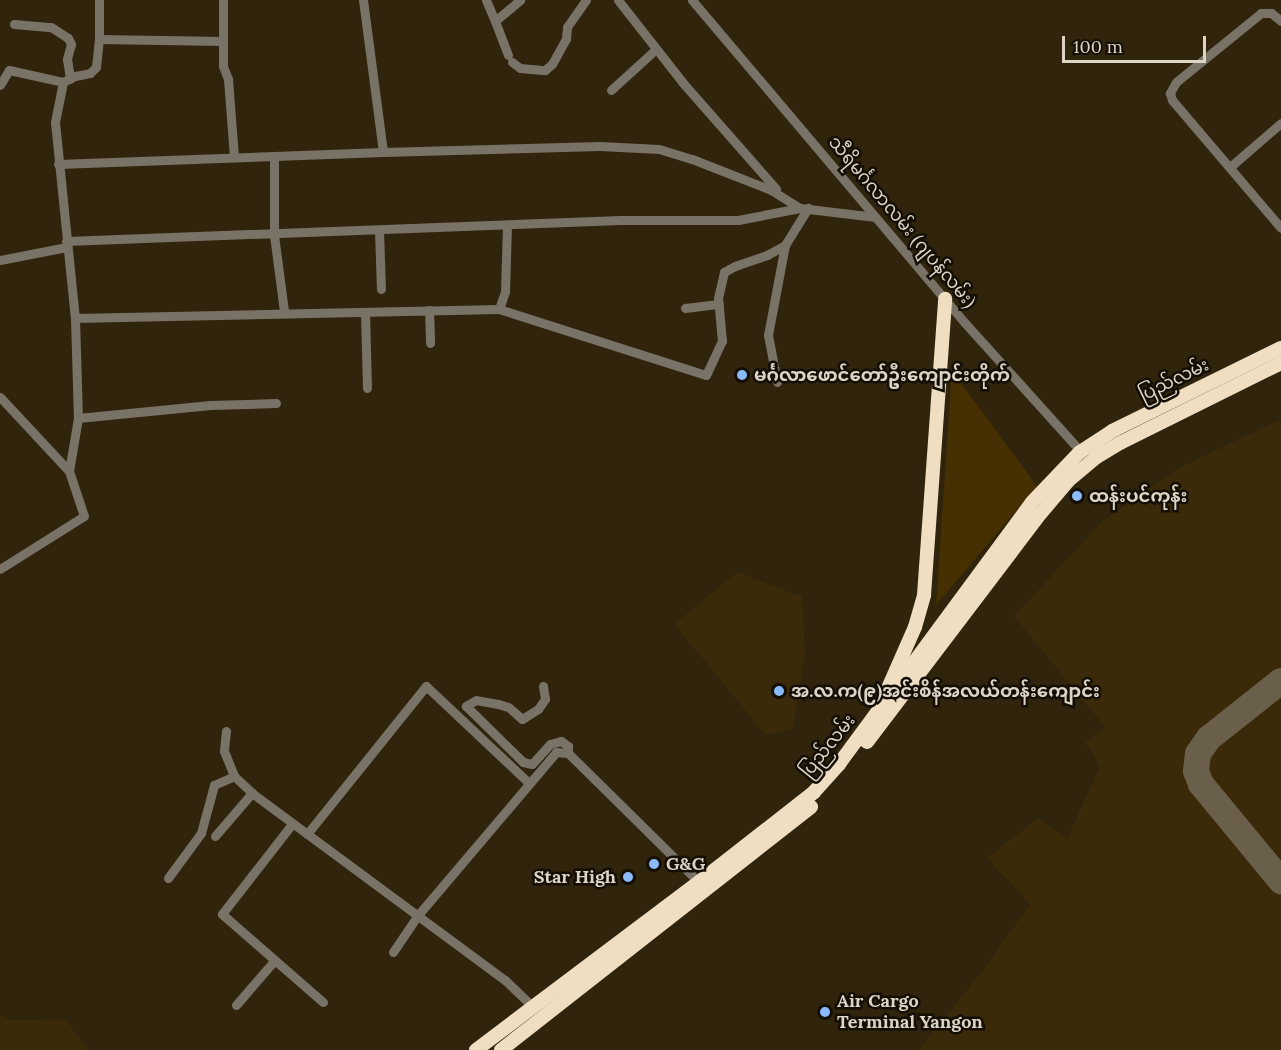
<!DOCTYPE html>
<html>
<head>
<meta charset="utf-8">
<style>
	body { margin:0 }
	#map { position:relative; width:1281px; height:1050px; overflow:hidden; background:#30240c; font-family:Lora,"Noto Sans Myanmar",serif }
	div>[style] { position:absolute }
	[style*='--x'] { left:calc(var(--x)*1px); top:calc(var(--y)*1px); width:calc(var(--w)*1px); rotate:calc(var(--a)*1deg) }
	.built>* { inset:0; background:#3a2a09 }
	.green>* { inset:0; background:#463001 }
	.taxiway>* { height:26px; margin:-13px; padding:0 13px; transform-origin:13px; border-radius:13px; background:#6a5f4a }
	.minor>* { height:9px; margin:-4.5px; padding:0 4.5px; transform-origin:4.5px; border-radius:4.5px; background:#797267 }
	.highway>* { height:14px; margin:-7px; padding:0 7px; transform-origin:7px; border-radius:7px; background:#efdec1 }
	.dots>* { width:16px; height:16px; translate:-50% -50%; box-sizing:border-box; border:3px solid #140e05; border-radius:50% }
	span { translate:-50% -50%; white-space:nowrap; text-align:center; line-height:1.15; -webkit-text-stroke:5px #140e05; paint-order:stroke }
	.street-label { font-size:18px; color:#dcd4c5 }
	.poi-label { font-size:18px; color:#dcd4c5; font-weight:700 }
	.left { translate:0 -50%; text-align:left }
	.right { translate:-100% -50%; text-align:right }
	.scale { position:absolute; left:1062px; top:36px; width:144px; height:27px; box-sizing:border-box; border:3px solid #dcd4c5; border-top:0; padding-left:8px; font-size:18px; line-height:21px; white-space:nowrap; color:#dcd4c5; -webkit-text-stroke:4px #140e05; paint-order:stroke }
</style>
</head>
<body>
<div id="map">
	<div class="built">
		<div style="clip-path:polygon(1281px 419px,1281px 1050px,918px 1050px,981px 973px,1030px 904px,987px 858px,1038px 818px,1067px 839px,1100px 766px,1085px 742px,1105px 727px,1014px 616px,1103px 521px,1179px 468px)"></div>
		<div style="clip-path:polygon(738px 572px,802px 597px,805px 653px,793px 728px,766px 735px,674px 624px)"></div>
		<div style="clip-path:polygon(0 1015px,11px 1020px,66px 1019px,87px 1050px,0 1050px)"></div>
	</div>
	<div class="green">
		<div style="clip-path:polygon(952px 371px,1037px 486px,936px 605px)"></div>
	</div>
	<div class="taxiway">
		<div style="--x:1281;--y:681;--w:92;--a:141.6"></div>
		<div style="--x:1209;--y:738;--w:19;--a:125"></div>
		<div style="--x:1198;--y:754;--w:17;--a:97"></div>
		<div style="--x:1196;--y:771;--w:14;--a:69"></div>
		<div style="--x:1201;--y:784;--w:126;--a:50.5"></div>
	</div>
	<div class="minor">
		<div style="--x:99;--y:0;--w:39;--a:90"></div>
		<div style="--x:223;--y:0;--w:66;--a:90"></div>
		<div style="--x:223;--y:66;--w:14;--a:69"></div>
		<div style="--x:228;--y:79;--w:78;--a:85.6"></div>
		<div style="--x:363;--y:0;--w:153;--a:82.5"></div>
		<div style="--x:383;--y:152;--w:217;--a:-1.6"></div>
		<div style="--x:600;--y:146;--w:59;--a:2.9"></div>
		<div style="--x:659;--y:149;--w:34;--a:17"></div>
		<div style="--x:692;--y:159;--w:85;--a:21.4"></div>
		<div style="--x:771;--y:190;--w:34;--a:32"></div>
		<div style="--x:486;--y:0;--w:23;--a:67"></div>
		<div style="--x:618;--y:0;--w:105;--a:51.9"></div>
		<div style="--x:683;--y:83;--w:141;--a:48.7"></div>
		<div style="--x:692;--y:0;--w:423;--a:49.8"></div>
		<div style="--x:965;--y:323;--w:176;--a:48"></div>
		<div style="--x:1281;--y:21;--w:13;--a:-141"></div>
		<div style="--x:1271;--y:13;--w:10;--a:180"></div>
		<div style="--x:1261;--y:13;--w:109;--a:140.9"></div>
		<div style="--x:1176;--y:82;--w:13;--a:119"></div>
		<div style="--x:1170;--y:93;--w:7;--a:74"></div>
		<div style="--x:1172;--y:100;--w:168;--a:49.6"></div>
		<div style="--x:14;--y:24;--w:37;--a:5"></div>
		<div style="--x:51;--y:27;--w:20;--a:33"></div>
		<div style="--x:68;--y:38;--w:7;--a:63"></div>
		<div style="--x:71;--y:44;--w:16;--a:105"></div>
		<div style="--x:67;--y:59;--w:20;--a:81"></div>
		<div style="--x:508;--y:55;--w:36;--a:-111"></div>
		<div style="--x:495;--y:21;--w:33;--a:-40"></div>
		<div style="--x:512;--y:62;--w:10;--a:37"></div>
		<div style="--x:520;--y:68;--w:25;--a:5"></div>
		<div style="--x:545;--y:70;--w:9;--a:-41"></div>
		<div style="--x:552;--y:64;--w:29;--a:-61"></div>
		<div style="--x:566;--y:39;--w:12;--a:-85"></div>
		<div style="--x:567;--y:27;--w:33;--a:-55"></div>
		<div style="--x:63;--y:82;--w:41;--a:101.3"></div>
		<div style="--x:55;--y:122;--w:197;--a:84.2"></div>
		<div style="--x:75;--y:318;--w:100;--a:88.3"></div>
		<div style="--x:78;--y:418;--w:54;--a:99.6"></div>
		<div style="--x:0;--y:85;--w:17;--a:-59"></div>
		<div style="--x:9;--y:70;--w:55;--a:12.5"></div>
		<div style="--x:63;--y:82;--w:13;--a:-27"></div>
		<div style="--x:75;--y:76;--w:15;--a:-11"></div>
		<div style="--x:90;--y:73;--w:8;--a:-45"></div>
		<div style="--x:96;--y:67;--w:28;--a:-84"></div>
		<div style="--x:99;--y:39;--w:124;--a:0.9"></div>
		<div style="--x:611;--y:90;--w:59;--a:-42.3"></div>
		<div style="--x:274;--y:157;--w:78;--a:90"></div>
		<div style="--x:274;--y:235;--w:77;--a:82.5"></div>
		<div style="--x:58;--y:164;--w:325;--a:-2.1"></div>
		<div style="--x:1230;--y:167;--w:67;--a:-40.8"></div>
		<div style="--x:379;--y:230;--w:59;--a:88.1"></div>
		<div style="--x:66;--y:241;--w:555;--a:-2.17"></div>
		<div style="--x:621;--y:220;--w:117;--a:0"></div>
		<div style="--x:738;--y:220;--w:63;--a:-11"></div>
		<div style="--x:800;--y:208;--w:76;--a:6.8"></div>
		<div style="--x:0;--y:260;--w:68;--a:-11"></div>
		<div style="--x:685;--y:308;--w:34;--a:-7"></div>
		<div style="--x:499;--y:309;--w:18;--a:-71"></div>
		<div style="--x:505;--y:292;--w:66;--a:-88.3"></div>
		<div style="--x:429;--y:310;--w:33;--a:88"></div>
		<div style="--x:365;--y:312;--w:76;--a:88.5"></div>
		<div style="--x:75;--y:318;--w:424;--a:-1.2"></div>
		<div style="--x:499;--y:309;--w:217;--a:17.7"></div>
		<div style="--x:706;--y:375;--w:38;--a:-65"></div>
		<div style="--x:722;--y:341;--w:43;--a:-95.3"></div>
		<div style="--x:718;--y:298;--w:27;--a:-77"></div>
		<div style="--x:724;--y:272;--w:13;--a:-29"></div>
		<div style="--x:735;--y:266;--w:34;--a:-19"></div>
		<div style="--x:767;--y:255;--w:21;--a:-29"></div>
		<div style="--x:785;--y:245;--w:44;--a:-58.1"></div>
		<div style="--x:777;--y:382;--w:48;--a:-100.8"></div>
		<div style="--x:768;--y:335;--w:92;--a:-79.3"></div>
		<div style="--x:0;--y:397;--w:101;--a:47"></div>
		<div style="--x:69;--y:471;--w:47;--a:71.6"></div>
		<div style="--x:84;--y:516;--w:99;--a:147.8"></div>
		<div style="--x:78;--y:418;--w:133;--a:-5.6"></div>
		<div style="--x:210;--y:405;--w:66;--a:-1.7"></div>
		<div style="--x:543;--y:686;--w:13;--a:81"></div>
		<div style="--x:545;--y:699;--w:12;--a:125"></div>
		<div style="--x:538;--y:709;--w:19;--a:148"></div>
		<div style="--x:522;--y:719;--w:18;--a:-139"></div>
		<div style="--x:508;--y:707;--w:10;--a:-163"></div>
		<div style="--x:498;--y:704;--w:22;--a:-170"></div>
		<div style="--x:476;--y:700;--w:12;--a:149"></div>
		<div style="--x:466;--y:706;--w:80;--a:44.5"></div>
		<div style="--x:523;--y:762;--w:9;--a:13"></div>
		<div style="--x:532;--y:764;--w:27;--a:-48"></div>
		<div style="--x:550;--y:744;--w:11;--a:-15"></div>
		<div style="--x:561;--y:741;--w:9;--a:36"></div>
		<div style="--x:568;--y:746;--w:7;--a:90"></div>
		<div style="--x:226;--y:731;--w:20;--a:96"></div>
		<div style="--x:224;--y:751;--w:27;--a:68"></div>
		<div style="--x:234;--y:776;--w:25;--a:43"></div>
		<div style="--x:252;--y:793;--w:315;--a:36.5"></div>
		<div style="--x:505;--y:980;--w:40;--a:44"></div>
		<div style="--x:292;--y:824;--w:114;--a:127.9"></div>
		<div style="--x:222;--y:914;--w:134;--a:41.1"></div>
		<div style="--x:307;--y:834;--w:190;--a:-51.2"></div>
		<div style="--x:426;--y:686;--w:140;--a:43.3"></div>
		<div style="--x:215;--y:836;--w:57;--a:-49.3"></div>
		<div style="--x:168;--y:878;--w:56;--a:-53.7"></div>
		<div style="--x:201;--y:833;--w:50;--a:-74.8"></div>
		<div style="--x:214;--y:785;--w:22;--a:-24"></div>
		<div style="--x:393;--y:952;--w:45;--a:-56"></div>
		<div style="--x:418;--y:915;--w:214;--a:-49.7"></div>
		<div style="--x:556;--y:752;--w:12;--a:5"></div>
		<div style="--x:568;--y:753;--w:184;--a:44.6"></div>
		<div style="--x:236;--y:1005;--w:58;--a:-49.2"></div>
	</div>
	<div class="highway">
		<div style="--x:889;--y:686;--w:64;--a:-66.2"></div>
		<div style="--x:915;--y:627;--w:33;--a:-74"></div>
		<div style="--x:924;--y:595;--w:297;--a:-85.9"></div>
		<div style="--x:867;--y:742;--w:288;--a:-52.8"></div>
		<div style="--x:1041;--y:513;--w:42;--a:-49.8"></div>
		<div style="--x:1068;--y:481;--w:35;--a:-40"></div>
		<div style="--x:1095;--y:458;--w:31;--a:-31"></div>
		<div style="--x:1122;--y:442;--w:178;--a:-26.4"></div>
		<div style="--x:476;--y:1050;--w:279;--a:-37"></div>
		<div style="--x:699;--y:882;--w:146;--a:-38"></div>
		<div style="--x:814;--y:792;--w:38;--a:-48"></div>
		<div style="--x:839;--y:764;--w:325;--a:-53.6"></div>
		<div style="--x:1032;--y:502;--w:69;--a:-46.2"></div>
		<div style="--x:1080;--y:452;--w:38;--a:-33"></div>
		<div style="--x:1112;--y:431;--w:188;--a:-26.2"></div>
		<div style="--x:501;--y:1050;--w:394;--a:-38.1"></div>
	</div>
	<div class="dots">
		<div style="left:742px;top:375px;background:#8bbafc"></div>
		<div style="left:1077px;top:496px;background:#8bbafc"></div>
		<div style="left:779px;top:691px;background:#8bbafc"></div>
		<div style="left:654px;top:864px;background:#8bbafc"></div>
		<div style="left:628px;top:877px;background:#8bbafc"></div>
		<div style="left:825px;top:1012px;background:#8bbafc"></div>
	</div>
	<div class="street-label">
		<span style="left:902px;top:222px;rotate:50deg">သီရိမင်္ဂလာလမ်း (ဂျပန်လမ်း)</span>
		<span style="left:1174px;top:380px;rotate:-26deg">ပြည်လမ်း</span>
		<span style="left:828px;top:746px;rotate:-51deg">ပြည်လမ်း</span>
	</div>
	<div class="poi-label">
		<span class="left" style="left:754px;top:375px">မင်္ဂလာဖောင်တော်ဦးကျောင်းတိုက်</span>
		<span class="left" style="left:1089px;top:496px">ထန်းပင်ကုန်း</span>
		<span class="left" style="left:791px;top:691px">အ.လ.က(၉)အင်းစိန်အလယ်တန်းကျောင်း</span>
		<span class="left" style="left:666px;top:864px">G&amp;G</span>
		<span class="right" style="left:616px;top:877px">Star High</span>
		<span class="left" style="left:837px;top:1012px">Air Cargo<br>Terminal Yangon</span>
	</div>
	<div class="scale">100 m</div>
</div>
</body>
</html>
